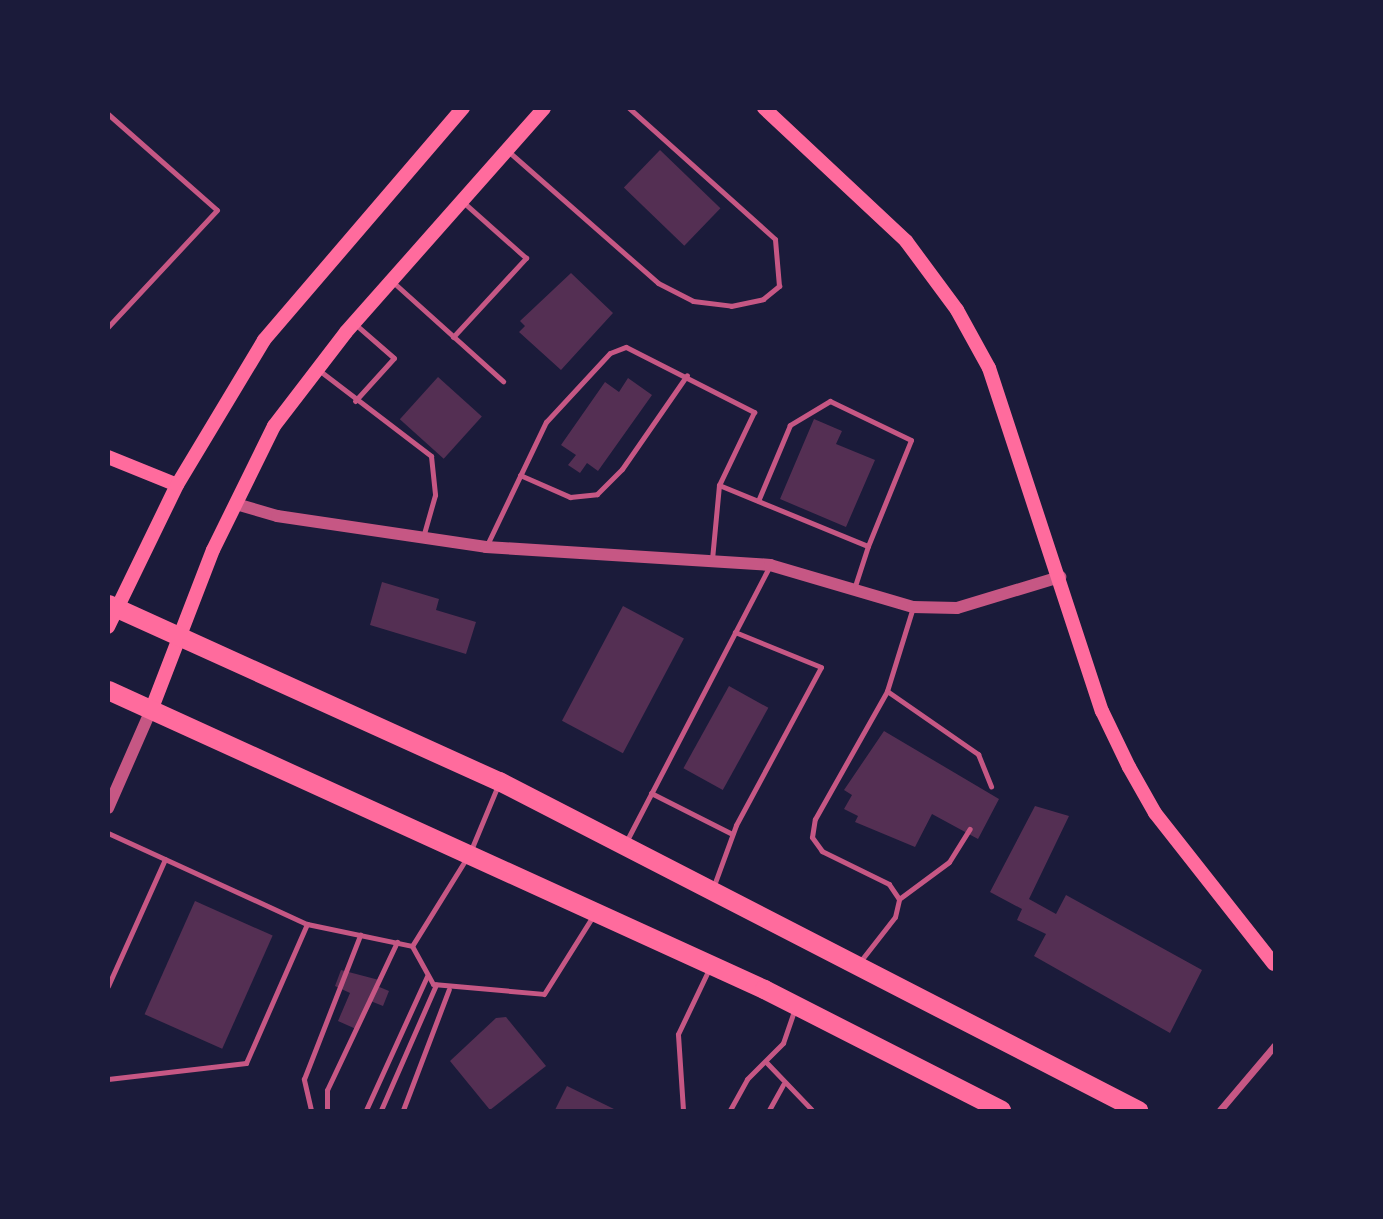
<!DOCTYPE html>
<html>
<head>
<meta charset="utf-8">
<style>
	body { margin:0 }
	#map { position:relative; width:1383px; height:1219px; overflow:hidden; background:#1b1b3a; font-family:Rubik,sans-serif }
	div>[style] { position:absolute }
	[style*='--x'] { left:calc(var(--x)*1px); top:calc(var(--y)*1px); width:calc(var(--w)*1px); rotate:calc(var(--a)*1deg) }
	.building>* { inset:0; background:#542f53; transform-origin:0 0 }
	.service>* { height:5px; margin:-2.5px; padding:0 2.5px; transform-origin:2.5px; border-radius:2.5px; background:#c65784 }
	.minor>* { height:7px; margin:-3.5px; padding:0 3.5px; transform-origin:3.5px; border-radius:3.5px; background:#c65784 }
	.tertiary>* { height:12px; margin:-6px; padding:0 6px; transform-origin:6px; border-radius:6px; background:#c65784 }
	.secondary>* { height:14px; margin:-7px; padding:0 7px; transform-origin:7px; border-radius:7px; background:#ff6b9d }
	.trunk>* { height:19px; margin:-9.5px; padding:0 9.5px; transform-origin:9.5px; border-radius:9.5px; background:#ff6b9d }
	span { translate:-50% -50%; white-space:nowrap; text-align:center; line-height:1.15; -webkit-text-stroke:5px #1b1b3a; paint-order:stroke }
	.frame { position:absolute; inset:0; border:110px solid #1b1b3a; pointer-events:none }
</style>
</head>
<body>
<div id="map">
	<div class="building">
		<div style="left:660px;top:150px;width:84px;height:52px;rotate:44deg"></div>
		<div style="clip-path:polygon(571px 273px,613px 313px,561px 370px,519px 332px,525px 326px,520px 321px)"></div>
		<div style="left:438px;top:377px;width:59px;height:57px;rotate:42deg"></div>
		<div style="clip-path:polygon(628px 378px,652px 395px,598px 471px,587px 463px,580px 473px,568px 465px,576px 455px,561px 445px,605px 382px,619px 392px)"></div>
		<div style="clip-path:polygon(814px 419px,842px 431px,836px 444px,875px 460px,846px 527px,780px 499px)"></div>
		<div style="clip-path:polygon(382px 582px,439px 599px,436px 610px,476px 622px,466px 654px,370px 625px)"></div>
		<div style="left:623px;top:606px;width:69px;height:130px;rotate:28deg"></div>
		<div style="left:729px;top:686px;width:45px;height:94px;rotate:29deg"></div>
		<div style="clip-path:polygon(884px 731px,999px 799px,978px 839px,932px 814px,915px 847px,855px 822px,858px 816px,844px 809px,852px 795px,844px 790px)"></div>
		<div style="clip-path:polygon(1035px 806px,1069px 816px,1029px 899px,1056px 914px,1066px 895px,1202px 970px,1170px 1033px,1034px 956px,1046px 934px,1017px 920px,1022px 909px,990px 892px)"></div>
		<div style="left:195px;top:901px;width:85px;height:124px;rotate:24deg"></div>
		<div style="clip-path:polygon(341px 970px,379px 980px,377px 986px,389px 991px,383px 1006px,368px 1000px,356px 1029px,338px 1021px,350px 993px,335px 986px)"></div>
		<div style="clip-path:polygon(506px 1017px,546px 1066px,490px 1110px,450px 1061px,496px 1018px)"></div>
		<div style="clip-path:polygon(567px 1086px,616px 1110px,555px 1110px)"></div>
	</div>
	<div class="service">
		<div style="--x:108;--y:114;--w:145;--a:41.4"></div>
		<div style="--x:217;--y:210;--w:160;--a:133"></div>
		<div style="--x:509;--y:152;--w:198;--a:41.3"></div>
		<div style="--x:658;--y:283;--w:39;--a:27"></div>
		<div style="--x:693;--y:301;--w:38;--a:7"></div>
		<div style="--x:731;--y:306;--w:33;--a:-12"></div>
		<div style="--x:763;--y:299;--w:21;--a:-39"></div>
		<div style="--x:779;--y:286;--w:47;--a:-94.9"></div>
		<div style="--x:775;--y:239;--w:196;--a:-138.1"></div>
		<div style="--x:394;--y:283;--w:147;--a:42"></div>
		<div style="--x:453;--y:337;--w:108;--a:-47.3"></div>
		<div style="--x:526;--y:258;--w:86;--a:-138.3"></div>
		<div style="--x:320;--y:371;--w:140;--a:37.4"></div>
		<div style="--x:431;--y:456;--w:39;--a:84"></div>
		<div style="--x:435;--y:495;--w:44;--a:105.9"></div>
		<div style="--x:355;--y:401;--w:58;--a:-47.8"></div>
		<div style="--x:394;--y:358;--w:50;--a:-139"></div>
		<div style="--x:520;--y:475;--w:55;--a:23.7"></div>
		<div style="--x:570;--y:497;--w:27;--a:-6"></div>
		<div style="--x:597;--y:494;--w:35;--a:-45"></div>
		<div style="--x:622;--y:469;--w:114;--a:-55.3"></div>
		<div style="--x:719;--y:485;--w:161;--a:22.3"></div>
		<div style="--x:868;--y:546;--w:114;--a:-67.9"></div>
		<div style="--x:911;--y:440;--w:90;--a:-154.3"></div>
		<div style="--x:830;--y:401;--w:47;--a:149"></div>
		<div style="--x:790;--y:425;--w:82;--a:112.8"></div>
		<div style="--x:486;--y:547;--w:139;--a:-64.4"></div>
		<div style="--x:546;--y:422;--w:94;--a:-47.2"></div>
		<div style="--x:610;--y:353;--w:17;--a:-21"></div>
		<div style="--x:626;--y:347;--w:144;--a:26.9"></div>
		<div style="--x:754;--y:412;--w:81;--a:115.6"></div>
		<div style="--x:719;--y:485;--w:74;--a:95.4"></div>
		<div style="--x:855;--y:586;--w:42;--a:-72"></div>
		<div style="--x:887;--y:691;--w:111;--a:34.7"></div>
		<div style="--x:978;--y:754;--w:35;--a:68"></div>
		<div style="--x:651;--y:793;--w:91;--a:26.8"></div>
		<div style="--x:108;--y:833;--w:219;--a:24.6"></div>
		<div style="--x:307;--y:924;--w:107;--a:11.8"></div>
		<div style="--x:626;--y:842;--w:312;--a:-62.5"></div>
		<div style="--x:471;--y:850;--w:70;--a:-67.4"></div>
		<div style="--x:466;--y:859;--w:102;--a:121.8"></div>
		<div style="--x:412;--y:946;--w:43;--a:61.1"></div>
		<div style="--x:433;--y:984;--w:111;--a:5.1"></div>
		<div style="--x:544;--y:994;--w:92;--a:-57.9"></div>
		<div style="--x:713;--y:888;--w:67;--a:-69.9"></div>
		<div style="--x:736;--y:825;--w:179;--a:-61.7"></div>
		<div style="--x:821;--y:667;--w:93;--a:-157.9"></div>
		<div style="--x:899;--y:899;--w:62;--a:-36.5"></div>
		<div style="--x:949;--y:862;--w:39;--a:-58"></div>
		<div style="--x:859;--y:963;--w:58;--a:-52"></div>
		<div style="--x:895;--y:917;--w:18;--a:-77"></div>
		<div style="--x:899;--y:899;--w:18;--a:-124"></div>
		<div style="--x:889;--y:884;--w:75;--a:-153.8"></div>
		<div style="--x:822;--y:851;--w:17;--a:-126"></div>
		<div style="--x:812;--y:837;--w:18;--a:-81"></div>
		<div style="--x:815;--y:819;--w:147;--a:-60.6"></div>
		<div style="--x:887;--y:691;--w:88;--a:-72.8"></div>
		<div style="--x:108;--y:986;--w:139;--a:-65.8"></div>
		<div style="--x:766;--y:1062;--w:66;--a:46.2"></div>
		<div style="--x:108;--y:1079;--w:139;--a:-6.6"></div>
		<div style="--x:246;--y:1063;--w:152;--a:-66.3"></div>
		<div style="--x:311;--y:1110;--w:32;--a:-103"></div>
		<div style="--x:304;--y:1079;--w:155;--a:-68.7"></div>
		<div style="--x:327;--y:1110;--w:20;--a:-90"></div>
		<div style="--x:327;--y:1090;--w:164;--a:-64.7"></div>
		<div style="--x:366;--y:1110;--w:147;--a:-65.5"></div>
		<div style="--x:381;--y:1110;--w:137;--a:-66.3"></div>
		<div style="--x:403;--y:1110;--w:129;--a:-69.2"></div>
		<div style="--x:683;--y:1110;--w:76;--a:-93.8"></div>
		<div style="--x:678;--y:1034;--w:74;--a:-64.5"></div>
		<div style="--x:730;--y:1110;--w:35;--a:-61"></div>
		<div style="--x:747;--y:1079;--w:51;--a:-45"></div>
		<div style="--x:783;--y:1043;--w:34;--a:-71"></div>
		<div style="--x:769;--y:1110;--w:29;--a:-61"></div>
	</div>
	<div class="minor">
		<div style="--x:1220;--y:1110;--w:84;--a:-49.8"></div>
	</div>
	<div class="tertiary">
		<div style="--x:236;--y:504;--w:43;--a:16.3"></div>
		<div style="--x:277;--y:516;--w:211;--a:8.4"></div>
		<div style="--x:486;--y:547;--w:285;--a:3.6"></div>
		<div style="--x:770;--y:565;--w:149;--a:16.4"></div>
		<div style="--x:913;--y:607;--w:44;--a:1.3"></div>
		<div style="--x:957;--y:608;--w:108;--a:-16.8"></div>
		<div style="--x:108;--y:808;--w:109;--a:-66.3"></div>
	</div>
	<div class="secondary">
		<div style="--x:764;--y:108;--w:195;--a:43.1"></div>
		<div style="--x:906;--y:241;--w:86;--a:53.5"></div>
		<div style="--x:957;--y:310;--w:66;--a:61.1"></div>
		<div style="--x:989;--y:368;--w:361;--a:71.8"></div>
		<div style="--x:1102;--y:711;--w:62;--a:64.3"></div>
		<div style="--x:1129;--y:767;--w:53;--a:60.5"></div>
		<div style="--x:1155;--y:813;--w:192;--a:51.8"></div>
		<div style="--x:108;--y:457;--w:74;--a:22.1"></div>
		<div style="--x:108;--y:627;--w:158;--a:-64.1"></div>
		<div style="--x:177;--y:485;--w:169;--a:-59"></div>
		<div style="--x:264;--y:340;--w:306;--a:-49.4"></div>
		<div style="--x:152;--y:708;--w:169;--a:-68.9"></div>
		<div style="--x:213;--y:550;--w:138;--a:-63.8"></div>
		<div style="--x:274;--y:426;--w:118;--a:-52.5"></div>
		<div style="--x:346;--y:332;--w:299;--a:-48.5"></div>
	</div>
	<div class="trunk">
		<div style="--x:108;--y:604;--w:429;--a:24.4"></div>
		<div style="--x:499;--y:781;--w:719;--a:27.24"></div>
		<div style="--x:108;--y:690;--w:721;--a:24.5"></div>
		<div style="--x:764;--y:989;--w:266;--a:27"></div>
	</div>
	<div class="frame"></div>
</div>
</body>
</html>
